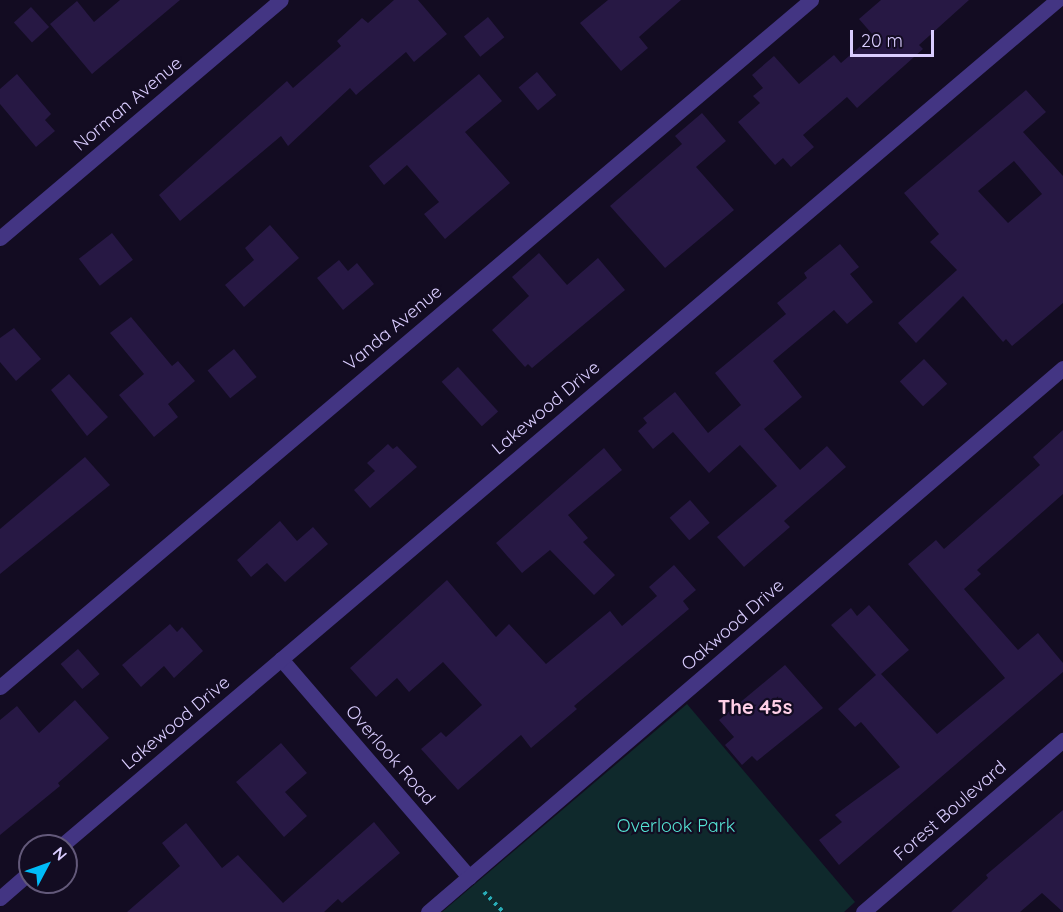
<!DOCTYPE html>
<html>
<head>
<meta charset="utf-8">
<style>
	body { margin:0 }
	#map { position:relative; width:1063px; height:912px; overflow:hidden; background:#130c22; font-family:Quicksand,sans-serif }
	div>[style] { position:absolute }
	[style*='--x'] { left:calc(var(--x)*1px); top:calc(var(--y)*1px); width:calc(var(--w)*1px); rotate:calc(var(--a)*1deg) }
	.green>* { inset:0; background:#0f292c }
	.building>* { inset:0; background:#271844; transform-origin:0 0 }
	.path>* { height:4px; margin-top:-2px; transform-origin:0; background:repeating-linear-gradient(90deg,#29acb7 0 3px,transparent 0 7.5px) }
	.minor>* { height:15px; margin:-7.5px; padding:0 7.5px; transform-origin:7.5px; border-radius:7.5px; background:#433583 }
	span { translate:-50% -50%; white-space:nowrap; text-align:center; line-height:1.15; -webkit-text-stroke:4.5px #130c22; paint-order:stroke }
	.street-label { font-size:18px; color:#dacdff }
	.park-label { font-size:18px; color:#55e4d4 }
	.neighbourhood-label { font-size:20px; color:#ffcfe7; font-weight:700 }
	.north { position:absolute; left:18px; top:834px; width:60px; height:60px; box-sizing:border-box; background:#130c22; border:2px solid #63597a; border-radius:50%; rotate:49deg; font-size:16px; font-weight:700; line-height:24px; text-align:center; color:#dacdff }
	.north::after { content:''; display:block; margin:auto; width:21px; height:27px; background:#00bcf8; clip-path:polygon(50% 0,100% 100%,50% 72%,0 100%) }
	.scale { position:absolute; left:850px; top:30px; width:84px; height:27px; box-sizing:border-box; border:3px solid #dacdff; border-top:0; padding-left:8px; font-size:18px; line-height:21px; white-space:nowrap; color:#dacdff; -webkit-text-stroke:4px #130c22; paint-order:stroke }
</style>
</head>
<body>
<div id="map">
	<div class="green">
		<div style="clip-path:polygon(687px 704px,855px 902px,844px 912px,442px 912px)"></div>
	</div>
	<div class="building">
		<div style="clip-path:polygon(120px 0,180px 0,92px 74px,50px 24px,77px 1px,94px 22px)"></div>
		<div style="clip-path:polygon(394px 0,418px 0,447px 34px,414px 62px,406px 52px,356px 95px,350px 88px,288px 146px,281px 136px,180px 221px,159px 195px,287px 81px,293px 88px,341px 46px,337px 41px,362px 18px,368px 23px)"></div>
		<div style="clip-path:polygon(608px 0,681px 0,639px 37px,648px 48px,621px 71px,580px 23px)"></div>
		<div style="clip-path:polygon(881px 0,969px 0,919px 45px,923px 49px,857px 108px,847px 97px,803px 135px,814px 147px,791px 167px,783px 158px,775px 165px,738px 122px,760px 103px,753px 96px,763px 88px,752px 75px,774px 56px,799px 84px,834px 55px,841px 63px,873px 35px,859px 19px)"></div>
		<div style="left:31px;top:7px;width:27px;height:23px;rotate:48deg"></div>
		<div style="left:488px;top:17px;width:26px;height:31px;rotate:51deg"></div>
		<div style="left:537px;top:72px;width:30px;height:24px;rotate:50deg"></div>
		<div style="clip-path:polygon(17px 74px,51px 114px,45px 120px,55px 131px,36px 147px,0 104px,0 89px)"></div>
		<div style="clip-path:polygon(479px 74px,502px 101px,465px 132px,510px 183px,445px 239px,424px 214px,439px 202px,407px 165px,384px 185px,369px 166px)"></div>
		<div style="clip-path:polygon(evenodd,1026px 90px,1046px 112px,1023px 132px,1063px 176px,1063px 303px,1012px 346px,1006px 339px,1003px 342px,963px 296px,916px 343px,898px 323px,957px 270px,930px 242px,939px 234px,904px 193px,1026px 90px,1014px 161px,1042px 194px,1008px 223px,978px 191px,1014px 161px)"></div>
		<div style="clip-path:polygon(702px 113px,726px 141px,696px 167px,734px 210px,665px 268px,610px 206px,682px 144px,675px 136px)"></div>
		<div style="clip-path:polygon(270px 225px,299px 258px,244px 307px,225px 285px,254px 260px,245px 248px)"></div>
		<div style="left:112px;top:233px;width:34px;height:42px;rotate:52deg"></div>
		<div style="clip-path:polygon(840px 244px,859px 267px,850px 274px,873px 302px,847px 324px,834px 310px,773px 361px,802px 397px,764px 429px,800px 470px,827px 446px,846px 467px,784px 521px,790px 527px,744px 567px,717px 537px,777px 486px,740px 445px,709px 473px,673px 432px,653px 449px,638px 431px,647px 423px,643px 418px,675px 392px,708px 433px,741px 405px,715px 373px,786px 314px,777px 303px,807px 278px,804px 273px)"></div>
		<div style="clip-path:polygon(539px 253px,567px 285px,598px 258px,625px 290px,532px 368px,528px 364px,525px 367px,492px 330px,529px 296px,512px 277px)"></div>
		<div style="clip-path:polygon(339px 260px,348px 271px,357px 263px,374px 284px,343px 310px,317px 278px)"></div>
		<div style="clip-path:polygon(131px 317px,172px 366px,178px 361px,195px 381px,168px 404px,178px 417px,154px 437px,119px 395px,144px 374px,110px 333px)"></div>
		<div style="clip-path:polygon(14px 328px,41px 359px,16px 381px,0 362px,0 338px)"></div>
		<div style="left:234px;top:349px;width:36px;height:34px;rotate:51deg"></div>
		<div style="left:924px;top:359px;width:34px;height:33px;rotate:47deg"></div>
		<div style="left:458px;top:367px;width:60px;height:22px;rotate:48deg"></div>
		<div style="clip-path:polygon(69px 374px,108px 417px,87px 436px,51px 390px)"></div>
		<div style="clip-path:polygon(1063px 430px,1063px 494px,977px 570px,981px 574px,964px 589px,1018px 650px,1038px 633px,1063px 663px,1063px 672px,839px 865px,819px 840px,842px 822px,835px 815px,900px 767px,861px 722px,855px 727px,838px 709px,876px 675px,831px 625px,851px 608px,857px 616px,869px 605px,909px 650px,881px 674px,937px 734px,1005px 678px,908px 564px,936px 540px,944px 549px,1040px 465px,1033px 457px)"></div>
		<div style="clip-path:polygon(388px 444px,393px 449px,397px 446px,417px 467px,370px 508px,354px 490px,375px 471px,367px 463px)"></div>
		<div style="clip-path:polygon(604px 448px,622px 470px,568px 515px,588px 538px,583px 542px,615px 575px,594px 595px,550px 550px,522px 573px,496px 543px)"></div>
		<div style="clip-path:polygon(85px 457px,110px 485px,0 574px,0 529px)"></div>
		<div style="left:690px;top:500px;width:30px;height:27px;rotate:49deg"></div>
		<div style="clip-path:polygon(280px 521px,297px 541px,313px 527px,328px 544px,285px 582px,267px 563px,251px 577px,237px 560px)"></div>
		<div style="clip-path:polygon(674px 565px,696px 590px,683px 601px,689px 609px,574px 706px,577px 709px,531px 748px,521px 735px,458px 790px,421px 749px,441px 732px,446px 737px,482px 705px,443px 662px,409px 692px,397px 678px,376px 697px,350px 668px,447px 580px,496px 637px,509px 624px,546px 664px,610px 611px,622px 626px,657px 596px,649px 587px)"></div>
		<div style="clip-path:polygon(170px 624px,177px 632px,182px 627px,203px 651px,174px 678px,164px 666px,141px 687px,122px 665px)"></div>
		<div style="left:78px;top:649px;width:33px;height:23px;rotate:49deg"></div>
		<div style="clip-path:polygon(785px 665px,823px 708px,757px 761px,752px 756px,742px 765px,725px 745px,734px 737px,719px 720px)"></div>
		<div style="clip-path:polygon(75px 700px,109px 738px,58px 783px,60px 786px,0 835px,0 720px,17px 706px,39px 733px)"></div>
		<div style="clip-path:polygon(281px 743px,307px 773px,285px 792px,307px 816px,284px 837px,236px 782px)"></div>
		<div style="clip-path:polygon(1063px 810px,1063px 912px,1042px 893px,1020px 912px,951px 912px,988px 878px,986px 875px)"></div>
		<div style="clip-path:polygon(374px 822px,400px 853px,342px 903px,338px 899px,324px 912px,127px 912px,180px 866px,162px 843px,186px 823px,222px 868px,238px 855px,283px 903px)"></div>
	</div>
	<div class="path">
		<div style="--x:484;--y:892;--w:28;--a:46"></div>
	</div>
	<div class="minor">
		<div style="--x:0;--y:238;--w:368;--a:-40.3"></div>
		<div style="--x:281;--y:659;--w:288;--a:49.2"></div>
		<div style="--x:0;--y:687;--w:1063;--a:-40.27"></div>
		<div style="--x:61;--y:846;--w:1307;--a:-40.34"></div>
		<div style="--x:0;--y:898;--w:40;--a:-41"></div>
		<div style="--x:428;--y:912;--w:836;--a:-40.59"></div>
		<div style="--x:863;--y:912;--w:264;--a:-40.7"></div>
	</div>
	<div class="street-label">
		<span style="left:128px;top:104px;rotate:-40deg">Norman Avenue</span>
		<span style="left:393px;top:328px;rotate:-40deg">Vanda Avenue</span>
		<span style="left:546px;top:408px;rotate:-40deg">Lakewood Drive</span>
		<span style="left:733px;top:625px;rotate:-41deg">Oakwood Drive</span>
		<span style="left:176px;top:723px;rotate:-40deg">Lakewood Drive</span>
		<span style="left:390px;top:755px;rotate:49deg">Overlook Road</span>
		<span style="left:950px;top:811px;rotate:-41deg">Forest Boulevard</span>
	</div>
	<div class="park-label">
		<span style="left:676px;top:826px">Overlook Park</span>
	</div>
	<div class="neighbourhood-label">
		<span style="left:755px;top:706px">The 45s</span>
	</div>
	<div class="north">N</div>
	<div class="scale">20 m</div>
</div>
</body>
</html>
